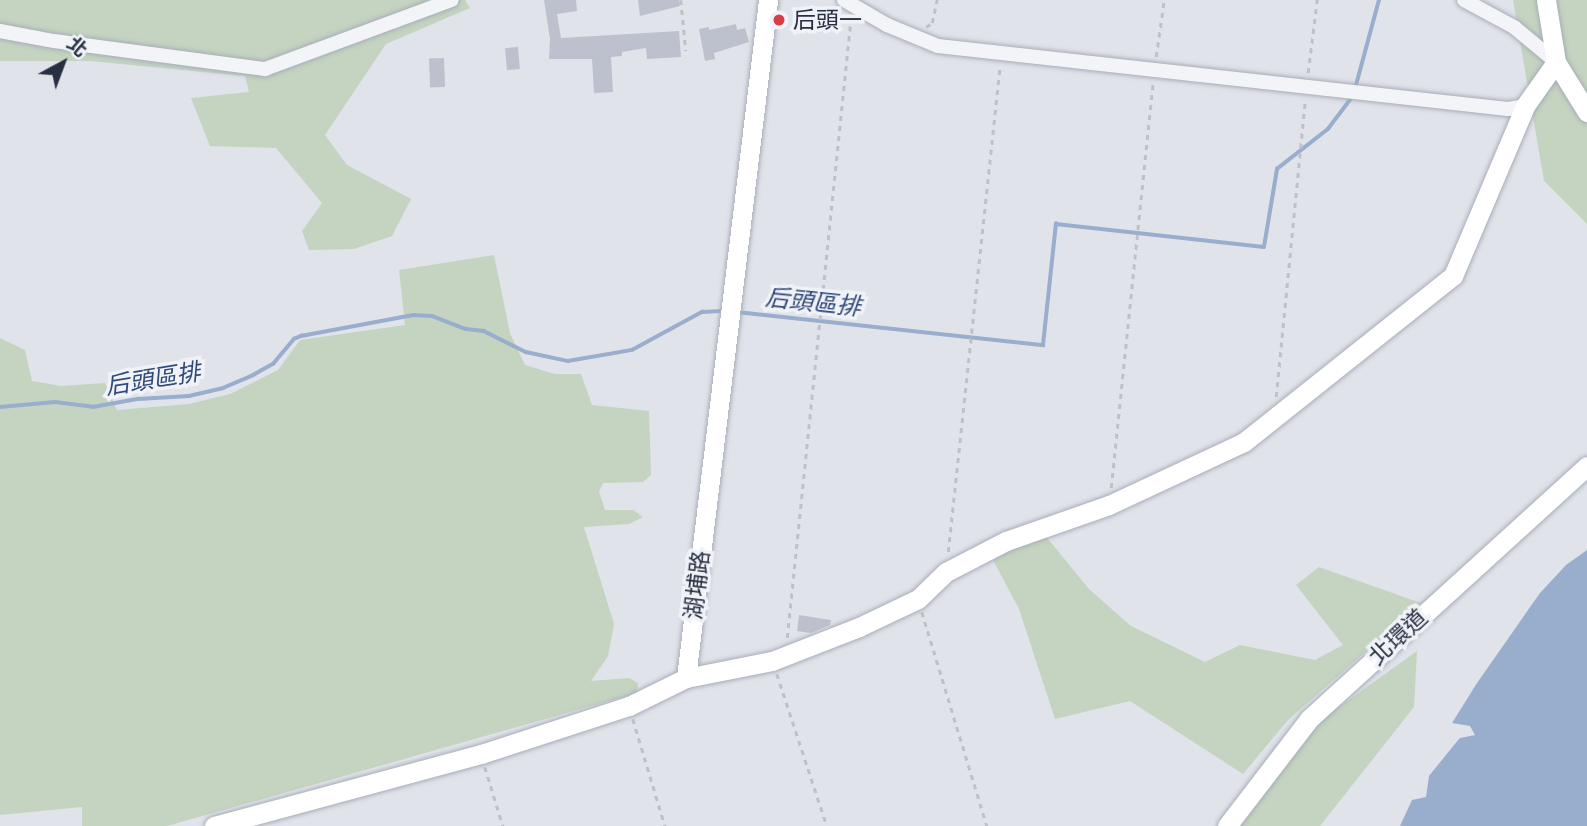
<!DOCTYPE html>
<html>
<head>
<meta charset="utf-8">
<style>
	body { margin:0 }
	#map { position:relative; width:1587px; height:826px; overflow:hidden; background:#e0e3ea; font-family:"Fira Sans","Noto Sans TC",sans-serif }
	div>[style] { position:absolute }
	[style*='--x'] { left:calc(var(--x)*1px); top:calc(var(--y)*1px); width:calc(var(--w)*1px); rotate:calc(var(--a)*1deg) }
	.green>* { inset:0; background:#c4d4c0 }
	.water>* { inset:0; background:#99adcc }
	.stream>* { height:3.5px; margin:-1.75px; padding:0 1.75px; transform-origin:1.75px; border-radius:1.75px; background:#99adcc }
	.building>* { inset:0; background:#bdc1cd; transform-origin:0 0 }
	.path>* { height:2.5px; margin-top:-1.25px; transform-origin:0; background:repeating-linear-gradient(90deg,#bec1c9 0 5px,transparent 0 10px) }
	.roads { filter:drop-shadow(0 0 2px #a8adb8) drop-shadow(0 0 2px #a8adb8) }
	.street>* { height:14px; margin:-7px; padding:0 7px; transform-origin:7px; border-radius:7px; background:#f3f4f8 }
	.secondary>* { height:19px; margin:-9.5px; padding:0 9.5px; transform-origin:9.5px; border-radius:9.5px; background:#fff }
	.dots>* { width:19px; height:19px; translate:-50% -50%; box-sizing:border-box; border:4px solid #f0f2f7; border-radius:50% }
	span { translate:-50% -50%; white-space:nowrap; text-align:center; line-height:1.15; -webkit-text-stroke:7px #f0f2f7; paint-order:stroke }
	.poi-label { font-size:23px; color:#272f42 }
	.left { translate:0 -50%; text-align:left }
	.street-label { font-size:23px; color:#272f42 }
	.water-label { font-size:24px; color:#2f4979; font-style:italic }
	.north { position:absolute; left:28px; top:28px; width:70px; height:70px; -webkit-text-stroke:5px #f0f2f7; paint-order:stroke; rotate:41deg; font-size:19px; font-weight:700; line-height:28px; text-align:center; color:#272f42 }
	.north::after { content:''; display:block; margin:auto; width:24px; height:32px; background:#272f42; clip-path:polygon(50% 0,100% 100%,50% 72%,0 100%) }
</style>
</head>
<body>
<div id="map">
	<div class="green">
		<div style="clip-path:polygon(0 0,465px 0,470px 8px,386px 44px,325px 135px,347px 165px,411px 199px,392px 236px,354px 249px,309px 250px,302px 231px,322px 203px,276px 148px,210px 146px,191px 98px,249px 92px,245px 76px,90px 61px,0 61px)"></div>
		<div style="clip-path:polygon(1513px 0,1587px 0,1587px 224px,1544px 181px)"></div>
		<div style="clip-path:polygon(494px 255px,510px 333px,525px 365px,555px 374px,581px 374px,592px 405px,649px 411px,651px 475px,643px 482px,603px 483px,599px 492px,605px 510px,633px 510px,643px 517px,629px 524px,584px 527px,614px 624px,608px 656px,591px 681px,629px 678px,638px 683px,637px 693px,167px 826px,82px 826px,82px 807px,0 815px,0 338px,25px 350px,32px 381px,61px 386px,105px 383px,117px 410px,189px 404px,230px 394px,278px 370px,300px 340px,405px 325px,399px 270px)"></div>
		<div style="clip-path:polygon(1044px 534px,1089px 589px,1131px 626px,1205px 662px,1240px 645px,1315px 660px,1343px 645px,1296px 585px,1319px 567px,1421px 603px,1288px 720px,1243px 774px,1130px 701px,1055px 719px,1019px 609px,993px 560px)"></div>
		<div style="clip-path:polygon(1417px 651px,1414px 707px,1320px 826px,1237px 826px,1318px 722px)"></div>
	</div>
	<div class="water">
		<div style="clip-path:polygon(1587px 550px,1587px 826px,1400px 826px,1412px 800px,1426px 797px,1429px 776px,1454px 745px,1460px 738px,1475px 735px,1470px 726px,1452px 723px,1477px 683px,1540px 593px,1566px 565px)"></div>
	</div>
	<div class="stream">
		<div style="--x:1355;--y:89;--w:92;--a:-74.9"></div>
		<div style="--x:737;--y:312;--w:308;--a:6.2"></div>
		<div style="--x:1043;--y:345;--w:122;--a:-83.9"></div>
		<div style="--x:1056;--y:224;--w:209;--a:6.3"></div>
		<div style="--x:1264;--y:247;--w:79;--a:-80.5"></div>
		<div style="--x:1277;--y:169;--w:65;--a:-38.1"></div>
		<div style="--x:1328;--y:129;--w:41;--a:-52.9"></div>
		<div style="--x:0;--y:407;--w:55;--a:-5.2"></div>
		<div style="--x:55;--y:402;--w:38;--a:7"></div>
		<div style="--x:93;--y:407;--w:46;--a:-10.1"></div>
		<div style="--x:138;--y:399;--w:51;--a:-3.4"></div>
		<div style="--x:189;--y:396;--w:35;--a:-13"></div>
		<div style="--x:223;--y:388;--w:33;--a:-23"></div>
		<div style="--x:253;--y:375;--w:23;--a:-29"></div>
		<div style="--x:273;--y:364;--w:33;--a:-50"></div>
		<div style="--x:294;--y:339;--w:8;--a:-23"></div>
		<div style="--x:301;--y:336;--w:114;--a:-10.6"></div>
		<div style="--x:413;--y:315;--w:19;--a:3"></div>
		<div style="--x:432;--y:316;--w:36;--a:21"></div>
		<div style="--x:466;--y:329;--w:18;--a:6"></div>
		<div style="--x:484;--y:331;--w:47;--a:26.6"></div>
		<div style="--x:526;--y:352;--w:43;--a:12.1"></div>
		<div style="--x:568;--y:361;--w:65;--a:-9.8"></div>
		<div style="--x:632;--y:350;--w:80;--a:-28.5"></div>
		<div style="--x:702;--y:312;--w:21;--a:-3"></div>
	</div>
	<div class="building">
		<div style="clip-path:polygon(544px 0,576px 0,577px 11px,557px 14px,561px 38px,679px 31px,681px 57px,647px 59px,646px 48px,622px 52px,622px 56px,611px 57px,613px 92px,594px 93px,592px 59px,549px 59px,550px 39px)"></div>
		<div style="clip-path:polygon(638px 0,679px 0,680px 6px,640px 16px)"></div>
		<div style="clip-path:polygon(736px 24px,737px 30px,745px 28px,749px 42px,714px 53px,715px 59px,705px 61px,699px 29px,709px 27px,709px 30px)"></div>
		<div style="left:518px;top:47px;width:22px;height:13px;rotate:85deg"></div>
		<div style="left:444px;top:58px;width:29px;height:15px;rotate:88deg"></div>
		<div style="clip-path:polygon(799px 615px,831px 620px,830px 625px,811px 633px,797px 631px)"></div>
	</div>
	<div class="path">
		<div style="--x:681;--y:0;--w:51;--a:84.4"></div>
		<div style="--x:926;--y:27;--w:7;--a:-34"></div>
		<div style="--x:932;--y:23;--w:24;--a:-78"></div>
		<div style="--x:1156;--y:57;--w:58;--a:-82"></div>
		<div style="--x:1308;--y:73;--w:74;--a:-83"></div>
		<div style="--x:1276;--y:397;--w:297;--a:-84.4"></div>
		<div style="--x:1111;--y:488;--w:409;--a:-84.1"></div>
		<div style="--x:948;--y:552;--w:490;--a:-83.9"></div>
		<div style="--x:922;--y:612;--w:224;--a:73.1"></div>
		<div style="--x:787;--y:638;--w:624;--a:-84.12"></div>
		<div style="--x:777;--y:674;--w:160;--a:71.8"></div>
		<div style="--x:633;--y:719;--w:112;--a:73.3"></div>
		<div style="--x:485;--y:767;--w:62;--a:73"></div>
	</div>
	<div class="roads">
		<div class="street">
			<div style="--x:844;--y:0;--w:50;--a:30.2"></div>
			<div style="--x:887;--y:25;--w:55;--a:22.4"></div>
			<div style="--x:938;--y:46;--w:573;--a:6.31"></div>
			<div style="--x:1508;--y:109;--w:17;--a:-10"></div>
			<div style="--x:1464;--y:0;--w:57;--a:28.4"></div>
			<div style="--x:1514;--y:27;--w:55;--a:39.8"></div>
			<div style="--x:0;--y:31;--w:55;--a:10.5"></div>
			<div style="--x:54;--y:41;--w:213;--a:7.6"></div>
			<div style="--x:265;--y:69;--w:199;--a:-20.3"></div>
		</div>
		<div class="secondary">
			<div style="--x:1546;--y:0;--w:63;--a:80.8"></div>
			<div style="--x:1556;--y:62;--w:59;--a:58.2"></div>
			<div style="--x:686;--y:678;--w:88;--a:-11.2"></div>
			<div style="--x:772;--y:661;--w:93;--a:-21.3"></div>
			<div style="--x:859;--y:627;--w:65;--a:-25.4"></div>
			<div style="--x:918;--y:599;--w:39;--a:-44"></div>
			<div style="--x:946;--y:572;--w:68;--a:-27.3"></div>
			<div style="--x:1006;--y:541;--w:109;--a:-19.3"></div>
			<div style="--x:1109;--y:505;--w:149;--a:-25"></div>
			<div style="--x:1244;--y:442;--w:267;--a:-38.5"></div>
			<div style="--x:1453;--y:276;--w:185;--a:-67"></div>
			<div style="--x:1525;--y:106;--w:54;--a:-54.8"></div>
			<div style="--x:214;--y:826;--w:277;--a:-15.1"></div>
			<div style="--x:481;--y:754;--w:156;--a:-18"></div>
			<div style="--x:629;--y:706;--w:64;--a:-26.2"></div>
			<div style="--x:686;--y:678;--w:683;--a:-83.1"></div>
			<div style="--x:1227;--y:826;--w:135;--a:-52.5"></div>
			<div style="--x:1309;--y:719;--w:376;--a:-42.3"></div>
		</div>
	</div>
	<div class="dots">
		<div style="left:779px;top:20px;background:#d63d46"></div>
	</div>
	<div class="poi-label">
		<span class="left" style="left:793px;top:20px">后頭一</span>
	</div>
	<div class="street-label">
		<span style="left:697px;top:585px;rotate:-83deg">湖埔路</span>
		<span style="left:1398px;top:637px;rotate:-43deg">北環道</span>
	</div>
	<div class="water-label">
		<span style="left:813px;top:303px;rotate:6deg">后頭區排</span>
		<span style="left:153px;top:380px;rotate:-9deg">后頭區排</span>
	</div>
	<div class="north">北</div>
</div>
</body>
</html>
